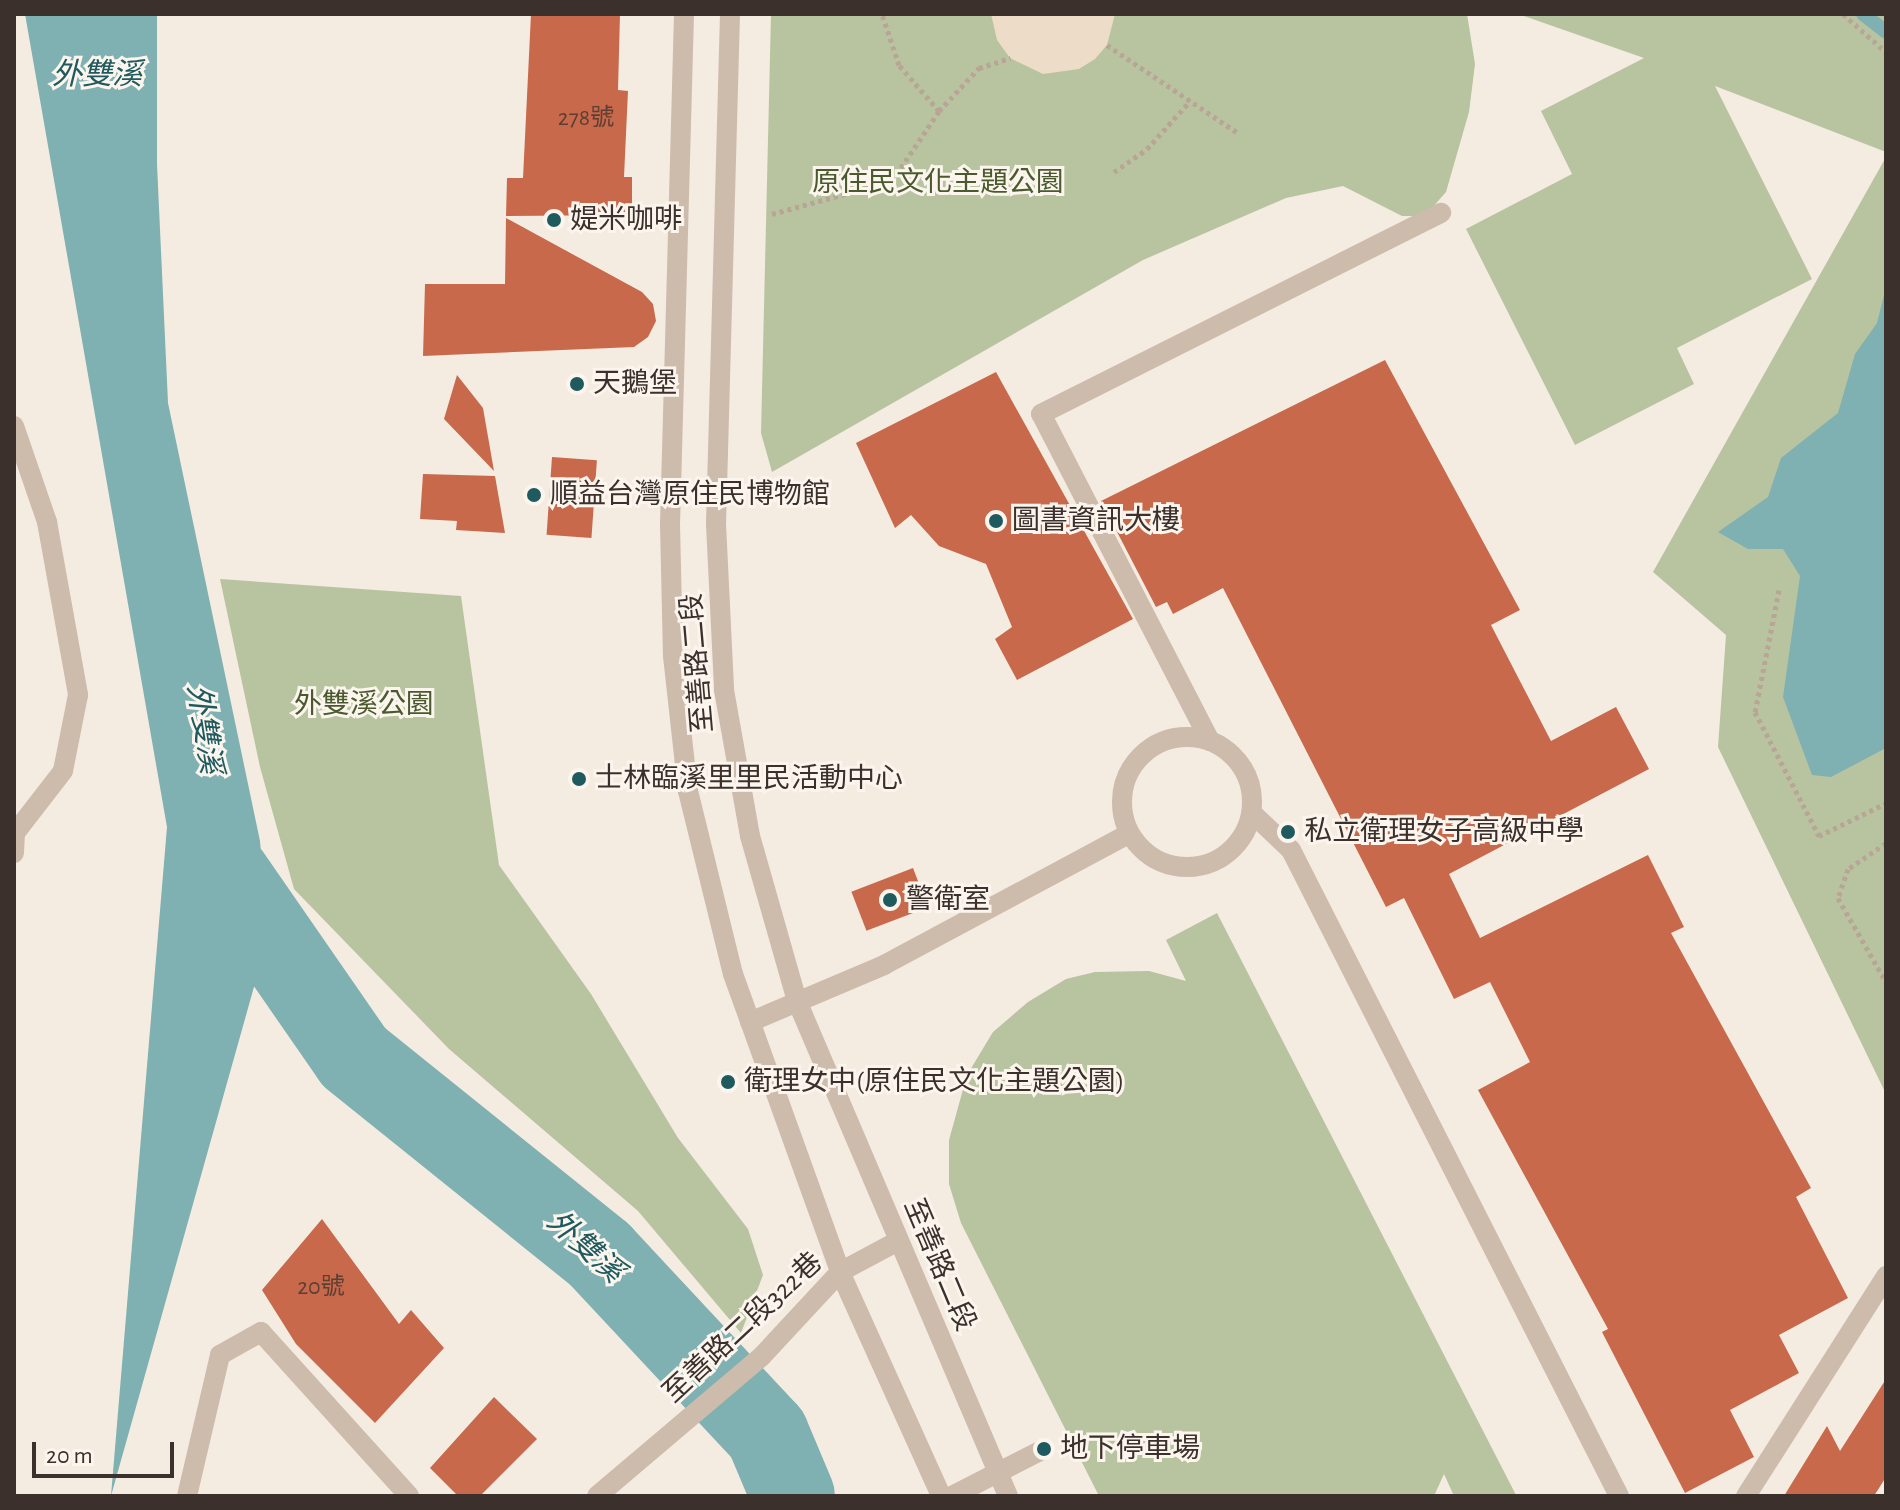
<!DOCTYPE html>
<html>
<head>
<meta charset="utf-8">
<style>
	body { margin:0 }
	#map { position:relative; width:1900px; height:1510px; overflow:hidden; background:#f4ebe1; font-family:"Alegreya Sans","Noto Sans TC",sans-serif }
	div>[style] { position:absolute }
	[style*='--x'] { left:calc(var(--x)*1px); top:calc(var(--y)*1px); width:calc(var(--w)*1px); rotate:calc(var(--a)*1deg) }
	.green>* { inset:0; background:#b8c4a0 }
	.plaza>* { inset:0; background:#ecdcc8 }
	.water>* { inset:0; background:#7fb0b2 }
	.stream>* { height:14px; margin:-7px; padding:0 7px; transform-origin:7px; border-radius:7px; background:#7fb0b2 }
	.river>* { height:84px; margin:-42px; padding:0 42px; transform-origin:42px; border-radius:42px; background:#7fb0b2 }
	.building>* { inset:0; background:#c8694b; transform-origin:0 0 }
	.path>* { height:5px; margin-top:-2.5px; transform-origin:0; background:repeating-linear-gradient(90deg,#b9a596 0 4px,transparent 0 8px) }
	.service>* { height:20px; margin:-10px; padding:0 10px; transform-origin:10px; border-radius:10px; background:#cdbbac }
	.service>.ring { margin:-10px; padding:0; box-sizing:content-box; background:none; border:20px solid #cdbbac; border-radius:50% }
	.tertiary>* { height:20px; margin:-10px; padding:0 10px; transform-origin:10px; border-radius:10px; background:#cdbbac }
	.dots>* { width:22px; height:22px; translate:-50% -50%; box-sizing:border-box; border:4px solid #fbf5ee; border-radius:50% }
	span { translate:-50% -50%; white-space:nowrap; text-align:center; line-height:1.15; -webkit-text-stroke:6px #fbf5ee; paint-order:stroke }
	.number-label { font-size:24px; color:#5e3e33 }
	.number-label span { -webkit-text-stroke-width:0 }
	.park-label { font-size:28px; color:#4a5a2e }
	.poi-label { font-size:28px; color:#3b302b }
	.left { translate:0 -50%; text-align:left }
	.street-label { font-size:28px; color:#3b302b }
	.water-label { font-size:30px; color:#1f5a5e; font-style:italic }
	.frame { position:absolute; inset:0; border:16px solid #3b302b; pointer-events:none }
	.scale { position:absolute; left:32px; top:1442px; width:142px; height:36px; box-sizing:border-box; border:4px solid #3b302b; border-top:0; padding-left:10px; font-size:24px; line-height:28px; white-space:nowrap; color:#3b302b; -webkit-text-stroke:6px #fbf5ee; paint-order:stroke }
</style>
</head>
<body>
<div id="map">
	<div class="green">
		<div style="clip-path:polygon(771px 14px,1467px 14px,1475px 64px,1469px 112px,1446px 192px,1425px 216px,1402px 216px,1343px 186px,1286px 198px,1143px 260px,772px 472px,761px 433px)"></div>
		<div style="clip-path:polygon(1518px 14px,1886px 14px,1886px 152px,1715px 86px,1812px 279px,1677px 348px,1694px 384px,1575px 445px,1466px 229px,1572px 174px,1541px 111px,1644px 58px)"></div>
		<div style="clip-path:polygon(1886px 157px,1886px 1094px,1718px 747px,1726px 635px,1653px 572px)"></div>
		<div style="clip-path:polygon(220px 579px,461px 596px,499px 865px,591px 994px,678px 1138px,748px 1229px,763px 1275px,741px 1333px,638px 1211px,449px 1049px,294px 889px,260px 767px)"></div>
		<div style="clip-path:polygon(1217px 913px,1516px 1495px,1515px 1496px,1454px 1496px,1444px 1474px,1434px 1496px,1099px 1496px,961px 1223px,949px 1184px,949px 1140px,967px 1075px,993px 1032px,1028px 1002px,1066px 979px,1095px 972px,1149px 971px,1186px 981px,1166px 940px)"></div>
	</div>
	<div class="plaza">
		<div style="clip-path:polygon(991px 14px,1115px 14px,1107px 45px,1095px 59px,1079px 69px,1043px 74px,1010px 58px,997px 40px)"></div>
	</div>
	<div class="water">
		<div style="clip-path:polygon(25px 14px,157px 14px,157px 164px,168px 403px,260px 841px,268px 937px,111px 1496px,167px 827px)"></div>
		<div style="clip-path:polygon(1886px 287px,1886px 748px,1831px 777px,1812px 775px,1783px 697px,1800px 576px,1783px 549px,1748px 549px,1718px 532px,1768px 497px,1781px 458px,1838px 413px,1855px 354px,1877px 323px)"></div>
	</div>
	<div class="stream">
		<div style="--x:1863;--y:14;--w:29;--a:38"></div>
	</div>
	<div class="river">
		<div style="--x:228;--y:875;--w:221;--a:55.3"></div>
		<div style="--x:354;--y:1057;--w:316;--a:38.8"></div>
		<div style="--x:600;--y:1255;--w:245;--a:47"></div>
		<div style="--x:767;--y:1434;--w:67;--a:67.2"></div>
	</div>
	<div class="building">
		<div style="clip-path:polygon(531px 14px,620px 14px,618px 90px,628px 91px,624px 177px,632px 177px,632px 215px,506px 216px,507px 178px,523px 178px)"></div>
		<div style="clip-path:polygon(506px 218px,642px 292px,653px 304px,656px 321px,648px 337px,634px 347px,423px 356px,425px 284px,505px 284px)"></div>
		<div style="clip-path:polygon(1385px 360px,1520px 610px,1491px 625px,1551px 741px,1616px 707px,1649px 769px,1449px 874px,1480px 938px,1648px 855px,1684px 927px,1671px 933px,1811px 1188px,1796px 1197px,1848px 1298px,1779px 1335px,1799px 1373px,1730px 1410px,1754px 1457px,1685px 1493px,1602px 1332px,1608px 1329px,1478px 1090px,1530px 1062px,1490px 982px,1454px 999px,1404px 898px,1386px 907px,1223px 588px,1173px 614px,1167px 602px,1156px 607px,1101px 501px)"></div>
		<div style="clip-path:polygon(996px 372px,1133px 619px,1017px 680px,995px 639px,1012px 627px,986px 564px,939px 546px,911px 515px,895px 528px,856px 443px)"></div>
		<div style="clip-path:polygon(457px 375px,483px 408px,494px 471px,444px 419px)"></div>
		<div style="left:552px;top:457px;width:45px;height:78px;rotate:4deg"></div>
		<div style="clip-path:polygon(423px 474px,495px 476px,505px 533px,456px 530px,457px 521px,420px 519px)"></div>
		<div style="left:913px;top:868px;width:42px;height:66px;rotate:69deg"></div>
		<div style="clip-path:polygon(322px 1219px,399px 1324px,411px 1310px,444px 1348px,375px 1423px,296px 1344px,262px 1290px)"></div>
		<div style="clip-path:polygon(1886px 1379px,1886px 1477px,1874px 1496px,1784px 1496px,1827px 1426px,1840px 1451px)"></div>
		<div style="clip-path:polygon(494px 1397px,537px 1439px,480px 1496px,458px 1496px,430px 1468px)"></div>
	</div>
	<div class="path">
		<div style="--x:1843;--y:14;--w:57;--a:41.5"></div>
		<div style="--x:1107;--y:45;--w:158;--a:33.9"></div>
		<div style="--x:939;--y:111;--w:59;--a:-47.1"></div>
		<div style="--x:979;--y:68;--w:33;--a:-18"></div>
		<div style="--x:1114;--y:172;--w:40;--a:-34.9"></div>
		<div style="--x:1147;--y:149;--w:64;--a:-48.1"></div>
		<div style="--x:772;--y:214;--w:124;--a:-15.4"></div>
		<div style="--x:892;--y:181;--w:84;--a:-56.1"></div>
		<div style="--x:939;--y:111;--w:61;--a:-131"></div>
		<div style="--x:899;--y:65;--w:54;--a:-108.4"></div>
		<div style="--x:1779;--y:590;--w:124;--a:101.1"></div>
		<div style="--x:1755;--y:712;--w:140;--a:62.7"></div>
		<div style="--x:1819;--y:836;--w:75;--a:-26.2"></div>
		<div style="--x:1886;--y:843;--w:46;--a:145.6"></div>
		<div style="--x:1848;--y:869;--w:31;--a:109"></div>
		<div style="--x:1838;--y:898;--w:97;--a:60.3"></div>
	</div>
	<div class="service">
		<div style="--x:14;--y:426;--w:102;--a:71"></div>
		<div style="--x:47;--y:522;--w:176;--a:79.8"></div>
		<div style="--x:78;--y:695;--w:77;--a:101.2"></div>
		<div style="--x:63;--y:771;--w:78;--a:127.7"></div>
		<div style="--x:15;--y:833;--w:20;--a:93"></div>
		<div class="ring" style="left:1122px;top:737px;width:110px;height:110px"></div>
		<div style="--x:1210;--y:741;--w:368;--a:-117.3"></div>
		<div style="--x:1041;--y:414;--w:448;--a:-26.7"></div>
		<div style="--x:1253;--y:814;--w:52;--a:43.5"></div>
		<div style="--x:1291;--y:850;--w:724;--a:63.08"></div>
		<div style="--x:750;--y:1022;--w:146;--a:-23"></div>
		<div style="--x:884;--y:965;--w:277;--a:-28.2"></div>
		<div style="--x:187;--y:1496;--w:145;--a:-76.8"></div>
		<div style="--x:220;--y:1355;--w:47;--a:-29.3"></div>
		<div style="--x:261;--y:1332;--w:221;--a:47.9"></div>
		<div style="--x:597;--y:1496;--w:216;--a:-40.3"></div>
		<div style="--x:762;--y:1356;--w:115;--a:-47.1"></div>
		<div style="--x:840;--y:1272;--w:66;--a:-28.1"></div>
		<div style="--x:952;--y:1496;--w:103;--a:-27.1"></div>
		<div style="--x:1746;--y:1496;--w:261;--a:-57.5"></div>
	</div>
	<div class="tertiary">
		<div style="--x:684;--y:14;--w:510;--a:91.57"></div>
		<div style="--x:670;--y:524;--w:132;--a:88.7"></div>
		<div style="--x:673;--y:656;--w:136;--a:83.7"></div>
		<div style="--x:688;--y:791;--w:188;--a:76.2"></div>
		<div style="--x:733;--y:974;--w:317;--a:70.2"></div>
		<div style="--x:840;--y:1272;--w:246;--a:65.7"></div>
		<div style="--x:730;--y:14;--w:510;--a:91.57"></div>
		<div style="--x:716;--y:524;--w:166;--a:87.2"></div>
		<div style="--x:724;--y:690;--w:148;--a:79.9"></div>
		<div style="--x:750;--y:836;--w:172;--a:74.1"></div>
		<div style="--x:797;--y:1001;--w:538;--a:66.91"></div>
	</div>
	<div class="dots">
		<div style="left:554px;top:220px;background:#1f5a5e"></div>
		<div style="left:577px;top:384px;background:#1f5a5e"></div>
		<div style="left:534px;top:495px;background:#1f5a5e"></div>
		<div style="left:996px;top:521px;background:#1f5a5e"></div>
		<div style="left:579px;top:779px;background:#1f5a5e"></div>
		<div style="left:1288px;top:832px;background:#1f5a5e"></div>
		<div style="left:890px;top:900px;background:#1f5a5e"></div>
		<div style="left:728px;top:1082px;background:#1f5a5e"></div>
		<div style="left:1044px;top:1449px;background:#1f5a5e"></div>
	</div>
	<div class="number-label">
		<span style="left:586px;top:119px">278號</span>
		<span style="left:321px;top:1288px">20號</span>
	</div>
	<div class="park-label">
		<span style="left:938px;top:183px">原住民文化主題公園</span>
		<span style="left:364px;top:705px">外雙溪公園</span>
	</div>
	<div class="poi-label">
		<span class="left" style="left:570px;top:220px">媞米咖啡</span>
		<span class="left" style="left:593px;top:384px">天鵝堡</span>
		<span class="left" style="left:550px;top:495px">順益台灣原住民博物館</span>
		<span class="left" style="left:1012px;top:521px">圖書資訊大樓</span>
		<span class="left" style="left:595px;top:779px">士林臨溪里里民活動中心</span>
		<span class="left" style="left:1304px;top:832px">私立衛理女子高級中學</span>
		<span class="left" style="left:906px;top:900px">警衛室</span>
		<span class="left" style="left:744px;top:1082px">衛理女中(原住民文化主題公園)</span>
		<span class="left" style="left:1060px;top:1449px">地下停車場</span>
	</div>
	<div class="street-label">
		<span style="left:698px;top:663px;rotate:-95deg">至善路二段</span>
		<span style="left:939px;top:1265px;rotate:67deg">至善路二段</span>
		<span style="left:743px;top:1328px;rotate:-43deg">至善路二段322巷</span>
	</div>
	<div class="water-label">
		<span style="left:97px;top:75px">外雙溪</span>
		<span style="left:204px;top:729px;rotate:81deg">外雙溪</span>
		<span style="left:585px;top:1247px;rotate:42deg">外雙溪</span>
	</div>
	<div class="frame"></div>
	<div class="scale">20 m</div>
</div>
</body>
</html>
